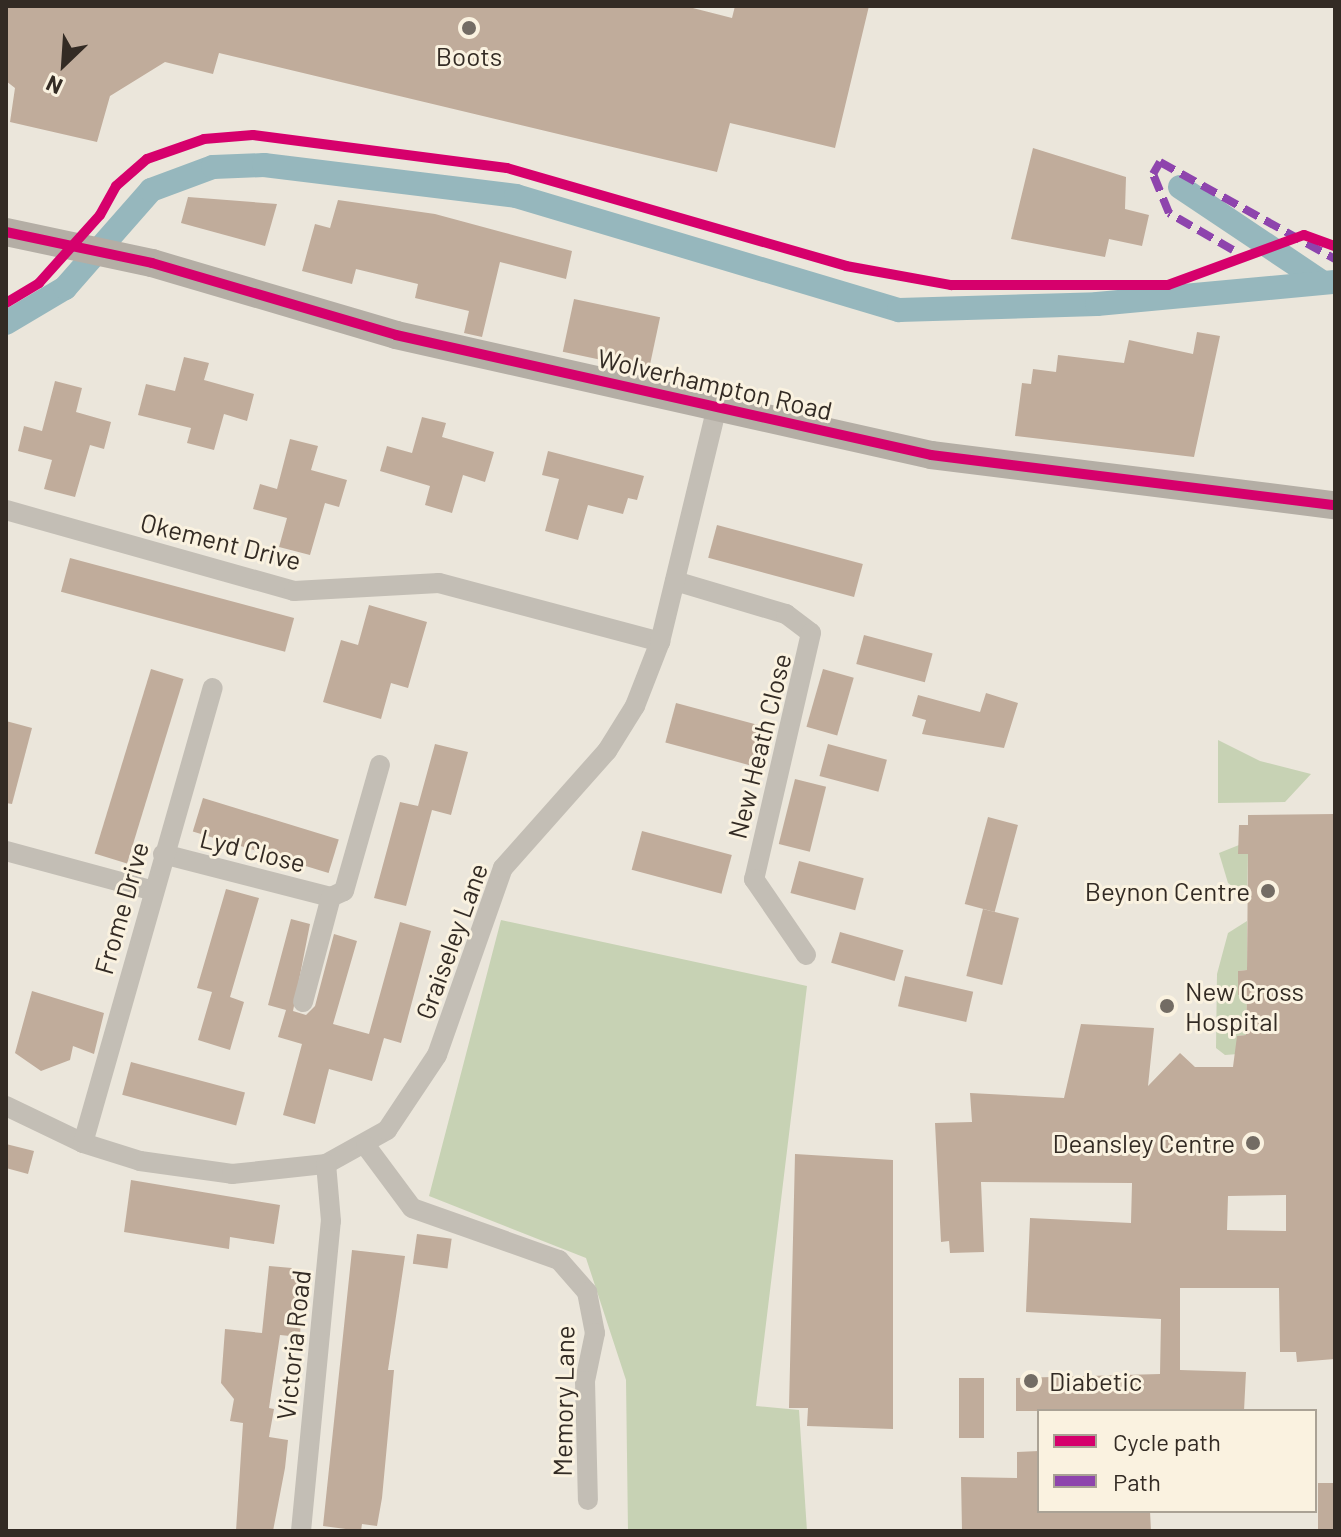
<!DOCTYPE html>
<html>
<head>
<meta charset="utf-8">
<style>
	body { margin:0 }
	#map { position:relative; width:1341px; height:1537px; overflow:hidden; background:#ebe6db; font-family:Barlow,sans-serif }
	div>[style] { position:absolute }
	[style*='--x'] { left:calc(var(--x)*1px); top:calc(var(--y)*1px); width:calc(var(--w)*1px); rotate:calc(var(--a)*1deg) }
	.green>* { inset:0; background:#c7d2b4 }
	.canal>* { height:24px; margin:-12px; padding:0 12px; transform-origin:12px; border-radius:12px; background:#96b7bd }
	.building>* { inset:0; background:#c0ac9b; transform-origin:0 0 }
	.street>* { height:20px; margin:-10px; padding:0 10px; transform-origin:10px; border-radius:10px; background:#c3beb5 }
	.secondary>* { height:28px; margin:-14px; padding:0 14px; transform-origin:14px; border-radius:14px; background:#b4aea5 }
	.quiet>* { height:8px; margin-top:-4px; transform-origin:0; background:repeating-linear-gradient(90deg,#8e44ad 0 16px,transparent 0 24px) }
	.cycleway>* { height:10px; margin:-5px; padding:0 5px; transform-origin:5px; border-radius:5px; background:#d6006c }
	.dots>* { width:22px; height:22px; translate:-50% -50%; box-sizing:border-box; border:4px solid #faf2e0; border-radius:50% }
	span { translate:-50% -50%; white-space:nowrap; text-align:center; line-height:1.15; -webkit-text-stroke:6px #faf2e0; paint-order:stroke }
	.poi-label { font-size:26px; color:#332b24 }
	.right { translate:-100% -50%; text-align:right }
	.left { translate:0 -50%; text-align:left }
	.street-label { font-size:26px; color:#332b24 }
	.frame { position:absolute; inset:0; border:8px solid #332b24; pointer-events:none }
	.legend { position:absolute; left:1037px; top:1409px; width:280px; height:104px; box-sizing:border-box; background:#faf2e0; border:2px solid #aaa295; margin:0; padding:10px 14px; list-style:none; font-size:24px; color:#332b24 }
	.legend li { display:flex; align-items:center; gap:16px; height:40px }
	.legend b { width:40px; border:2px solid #aaa295 }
	.north { position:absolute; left:24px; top:24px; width:80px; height:80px; -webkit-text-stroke:6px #faf2e0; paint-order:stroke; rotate:205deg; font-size:22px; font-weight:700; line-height:32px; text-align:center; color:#332b24 }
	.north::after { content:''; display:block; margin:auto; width:28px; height:36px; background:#332b24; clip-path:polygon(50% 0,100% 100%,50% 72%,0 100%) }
</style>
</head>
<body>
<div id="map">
	<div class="green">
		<div style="clip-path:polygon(1218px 740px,1260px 761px,1311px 774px,1285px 802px,1218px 803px)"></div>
		<div style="clip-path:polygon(1239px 845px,1248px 854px,1247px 897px,1228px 883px,1219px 853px)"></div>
		<div style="clip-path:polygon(501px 920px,807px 986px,756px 1406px,799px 1410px,807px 1531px,628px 1531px,626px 1380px,586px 1258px,429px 1196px)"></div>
		<div style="clip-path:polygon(1247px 921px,1247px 970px,1238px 971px,1238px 995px,1247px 995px,1246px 1035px,1237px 1036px,1238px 1054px,1225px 1055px,1216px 1048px,1217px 974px,1228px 933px)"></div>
	</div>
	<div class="canal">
		<div style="--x:1180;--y:187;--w:171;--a:33.8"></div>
		<div style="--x:6;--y:323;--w:69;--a:-30.7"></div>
		<div style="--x:65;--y:288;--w:130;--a:-48.7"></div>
		<div style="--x:151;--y:190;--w:66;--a:-20.4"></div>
		<div style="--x:213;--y:167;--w:51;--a:-2.2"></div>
		<div style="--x:264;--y:165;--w:254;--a:7"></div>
		<div style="--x:516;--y:196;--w:400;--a:16.6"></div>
		<div style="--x:899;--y:310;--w:198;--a:-1.7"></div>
		<div style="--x:1097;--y:304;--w:239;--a:-5.3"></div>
	</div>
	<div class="building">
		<div style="clip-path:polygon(6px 6px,685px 6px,732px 18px,735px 6px,869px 6px,835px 148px,730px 123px,717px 172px,219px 53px,213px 74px,165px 62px,110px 96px,97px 142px,10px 122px,15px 88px,6px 81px)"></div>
		<div style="clip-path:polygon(1033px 148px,1126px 177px,1125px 209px,1149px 215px,1142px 246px,1109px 239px,1105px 257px,1011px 239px)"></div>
		<div style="clip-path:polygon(188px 197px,277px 204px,265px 246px,181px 223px)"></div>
		<div style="clip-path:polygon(338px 200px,435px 214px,572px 251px,566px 279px,500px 262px,482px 337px,464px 333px,469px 311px,415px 298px,418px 284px,356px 269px,352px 284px,302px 271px,315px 224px,330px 228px)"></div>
		<div style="left:574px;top:299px;width:88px;height:54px;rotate:12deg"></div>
		<div style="clip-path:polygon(1197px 332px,1220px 336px,1194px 457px,1015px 436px,1022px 383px,1031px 384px,1033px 369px,1056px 372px,1058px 355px,1124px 363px,1129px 340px,1193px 354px)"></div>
		<div style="clip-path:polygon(184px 357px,209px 363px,204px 380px,254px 394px,247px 421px,224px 414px,214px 450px,187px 443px,191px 428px,138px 415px,146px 384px,175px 391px)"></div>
		<div style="clip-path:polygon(55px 381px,82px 388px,76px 412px,111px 422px,104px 449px,90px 445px,75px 497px,44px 489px,52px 460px,18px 451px,24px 426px,42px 431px)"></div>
		<div style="clip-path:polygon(422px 417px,446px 423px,442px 437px,494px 452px,485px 482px,463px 475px,452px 513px,425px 505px,430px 486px,380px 471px,387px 446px,412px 453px)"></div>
		<div style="clip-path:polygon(290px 439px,318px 446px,311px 470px,347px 480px,339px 507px,325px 503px,310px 555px,279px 547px,287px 518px,253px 509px,260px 484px,277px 489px)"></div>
		<div style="clip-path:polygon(548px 451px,644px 476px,637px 500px,628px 498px,623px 514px,588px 505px,578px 540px,545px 531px,559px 479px,542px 475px)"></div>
		<div style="left:717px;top:525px;width:151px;height:34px;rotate:15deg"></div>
		<div style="left:70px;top:558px;width:232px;height:35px;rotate:15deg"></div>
		<div style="clip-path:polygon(369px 605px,427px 622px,408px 688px,391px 683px,381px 719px,323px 702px,341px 640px,358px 645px)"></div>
		<div style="left:864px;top:635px;width:71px;height:30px;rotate:15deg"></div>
		<div style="left:151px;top:669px;width:34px;height:193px;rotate:17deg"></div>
		<div style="left:823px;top:669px;width:32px;height:60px;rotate:16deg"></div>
		<div style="clip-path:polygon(986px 693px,1018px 703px,1004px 748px,922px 734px,926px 720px,912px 716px,918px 695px,980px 712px)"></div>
		<div style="left:676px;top:703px;width:89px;height:41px;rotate:15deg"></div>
		<div style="clip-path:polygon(6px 721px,32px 728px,12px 804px,6px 803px)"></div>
		<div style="clip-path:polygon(435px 744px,468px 752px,451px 815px,432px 810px,406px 906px,374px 898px,400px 802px,418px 806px)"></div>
		<div style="left:828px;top:744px;width:61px;height:33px;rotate:15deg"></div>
		<div style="left:795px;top:779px;width:32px;height:67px;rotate:14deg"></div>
		<div style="left:203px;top:798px;width:142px;height:35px;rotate:17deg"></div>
		<div style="clip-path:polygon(evenodd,1335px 814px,1335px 1359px,1297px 1362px,1296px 1352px,1280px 1352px,1279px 1288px,1180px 1288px,1180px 1370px,1246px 1372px,1244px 1411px,1016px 1411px,1016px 1378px,1160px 1374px,1161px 1319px,1026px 1312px,1030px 1218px,1131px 1223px,1132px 1183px,981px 1182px,984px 1252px,950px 1253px,949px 1241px,941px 1242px,935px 1123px,972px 1122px,970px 1093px,1064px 1098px,1081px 1024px,1154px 1028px,1148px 1086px,1180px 1053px,1195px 1067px,1233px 1067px,1237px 1036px,1246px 1035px,1247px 995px,1238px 995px,1238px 971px,1247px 970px,1248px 854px,1238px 854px,1239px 825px,1248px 825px,1248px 815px,1335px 814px,1286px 1195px,1286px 1231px,1227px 1230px,1228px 1196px,1286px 1195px)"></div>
		<div style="left:988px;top:817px;width:31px;height:90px;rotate:15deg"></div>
		<div style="left:642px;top:831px;width:93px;height:40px;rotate:15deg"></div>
		<div style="left:799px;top:861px;width:67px;height:33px;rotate:15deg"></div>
		<div style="clip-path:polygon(226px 889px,259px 898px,230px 997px,244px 1002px,230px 1050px,198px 1040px,212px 992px,197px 988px)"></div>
		<div style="left:983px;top:909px;width:37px;height:69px;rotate:14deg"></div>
		<div style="clip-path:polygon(291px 919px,310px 924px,293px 1011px,306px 1015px,315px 1006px,334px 934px,357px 941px,333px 1024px,369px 1034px,400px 922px,431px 931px,401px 1043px,384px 1038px,372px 1081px,329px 1069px,315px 1124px,283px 1115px,302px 1044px,278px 1037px,286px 1010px,268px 1005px)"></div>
		<div style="left:840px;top:932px;width:66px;height:32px;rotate:16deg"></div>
		<div style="left:905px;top:976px;width:70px;height:31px;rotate:13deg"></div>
		<div style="clip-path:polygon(32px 991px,104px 1013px,94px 1054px,73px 1046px,70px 1060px,41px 1071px,15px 1053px)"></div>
		<div style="left:131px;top:1062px;width:118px;height:34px;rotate:15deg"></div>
		<div style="clip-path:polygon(6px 1144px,34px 1151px,28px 1174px,6px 1168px)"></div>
		<div style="clip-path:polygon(795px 1154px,893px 1160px,893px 1429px,807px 1426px,808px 1408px,789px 1408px)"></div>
		<div style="clip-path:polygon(131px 1180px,280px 1205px,274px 1244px,230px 1237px,229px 1249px,124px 1232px)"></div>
		<div style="left:417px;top:1234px;width:35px;height:30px;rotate:8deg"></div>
		<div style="clip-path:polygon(352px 1250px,405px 1256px,388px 1370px,394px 1370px,382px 1498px,377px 1526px,362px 1524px,361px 1531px,323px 1526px)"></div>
		<div style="clip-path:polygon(269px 1266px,292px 1268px,291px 1279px,303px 1280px,300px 1337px,280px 1335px,269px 1408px,274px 1409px,269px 1437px,288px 1440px,285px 1468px,273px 1531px,236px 1531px,243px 1423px,230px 1421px,234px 1399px,221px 1383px,225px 1329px,262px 1333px)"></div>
		<div style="left:959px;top:1378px;width:25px;height:60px"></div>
		<div style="clip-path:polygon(1039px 1451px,1039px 1511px,1150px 1511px,1151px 1531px,962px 1531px,961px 1477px,1017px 1478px,1017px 1452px)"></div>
		<div style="left:1335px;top:1483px;width:48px;height:17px;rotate:90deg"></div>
	</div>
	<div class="street">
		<div style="--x:6;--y:510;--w:299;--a:15.7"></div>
		<div style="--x:294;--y:591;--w:145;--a:-3.2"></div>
		<div style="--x:439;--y:583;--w:229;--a:14.9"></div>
		<div style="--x:675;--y:581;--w:116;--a:16.6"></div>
		<div style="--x:786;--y:614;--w:31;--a:37"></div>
		<div style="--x:811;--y:633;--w:253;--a:103"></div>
		<div style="--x:754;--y:879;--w:92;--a:55.6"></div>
		<div style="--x:6;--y:851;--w:150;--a:15.1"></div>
		<div style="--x:163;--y:854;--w:173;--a:14.4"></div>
		<div style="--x:331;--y:897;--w:14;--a:-25"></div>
		<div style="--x:344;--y:891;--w:131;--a:-74.1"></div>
		<div style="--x:303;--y:1002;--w:109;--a:-75.1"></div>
		<div style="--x:6;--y:1106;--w:85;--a:25.7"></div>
		<div style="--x:83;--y:1143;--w:60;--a:17.5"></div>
		<div style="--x:140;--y:1161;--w:93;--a:8"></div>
		<div style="--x:232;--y:1174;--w:95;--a:-6.1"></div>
		<div style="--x:326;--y:1164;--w:70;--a:-29.1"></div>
		<div style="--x:387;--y:1130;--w:90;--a:-56.3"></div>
		<div style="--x:437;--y:1055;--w:198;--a:-70.6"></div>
		<div style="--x:503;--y:868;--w:157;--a:-48.4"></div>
		<div style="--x:607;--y:751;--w:53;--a:-58.1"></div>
		<div style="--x:635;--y:706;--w:69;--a:-68.7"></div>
		<div style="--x:660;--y:642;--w:242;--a:-76.4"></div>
		<div style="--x:83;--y:1143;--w:473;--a:-74.1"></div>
		<div style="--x:366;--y:1146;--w:77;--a:53.4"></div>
		<div style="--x:412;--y:1208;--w:156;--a:19.5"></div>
		<div style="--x:559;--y:1260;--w:43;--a:48.8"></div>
		<div style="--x:587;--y:1292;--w:42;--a:79"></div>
		<div style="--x:595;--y:1333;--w:49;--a:101.8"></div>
		<div style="--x:585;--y:1381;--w:119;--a:88.6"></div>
		<div style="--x:301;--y:1531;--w:311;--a:-84.5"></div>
		<div style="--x:331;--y:1221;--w:57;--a:-95"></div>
	</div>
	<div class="secondary">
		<div style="--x:6;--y:232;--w:149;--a:12"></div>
		<div style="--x:152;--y:263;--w:254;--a:16.4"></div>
		<div style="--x:396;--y:335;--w:548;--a:12.64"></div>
		<div style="--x:931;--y:455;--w:407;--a:7.1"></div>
	</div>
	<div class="quiet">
		<div style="--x:1233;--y:250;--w:74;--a:-150"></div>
		<div style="--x:1169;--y:213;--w:42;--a:-112.3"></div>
		<div style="--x:1153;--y:174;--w:14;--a:-60"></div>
		<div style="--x:1160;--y:162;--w:200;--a:29"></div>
	</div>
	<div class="cycleway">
		<div style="--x:6;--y:232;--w:149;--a:12"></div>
		<div style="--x:152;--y:263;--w:254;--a:16.4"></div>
		<div style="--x:396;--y:335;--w:548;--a:12.64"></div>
		<div style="--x:931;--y:455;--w:407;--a:7.1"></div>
		<div style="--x:6;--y:303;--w:39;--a:-31"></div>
		<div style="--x:39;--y:283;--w:91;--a:-48.1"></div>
		<div style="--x:100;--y:215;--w:33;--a:-61"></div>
		<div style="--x:116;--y:186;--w:41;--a:-41.1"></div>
		<div style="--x:147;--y:159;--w:60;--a:-19.3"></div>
		<div style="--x:204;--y:139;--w:49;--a:-4.7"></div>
		<div style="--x:253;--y:135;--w:256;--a:7.4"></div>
		<div style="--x:507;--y:168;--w:353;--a:16.1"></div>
		<div style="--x:846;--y:266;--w:107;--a:10.3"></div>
		<div style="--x:951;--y:285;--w:217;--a:0"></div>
		<div style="--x:1168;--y:285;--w:145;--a:-20.2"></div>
		<div style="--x:1304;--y:235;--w:33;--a:20"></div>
	</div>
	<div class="dots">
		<div style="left:469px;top:28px;background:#736c64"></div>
		<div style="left:1268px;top:891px;background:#736c64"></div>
		<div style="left:1167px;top:1006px;background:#736c64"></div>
		<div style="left:1253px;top:1143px;background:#736c64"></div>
		<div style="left:1031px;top:1381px;background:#736c64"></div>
	</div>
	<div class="poi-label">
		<span style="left:469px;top:56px">Boots</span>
		<span class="right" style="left:1250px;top:891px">Beynon Centre</span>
		<span class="left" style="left:1185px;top:1006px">New Cross<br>Hospital</span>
		<span class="right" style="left:1235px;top:1143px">Deansley Centre</span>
		<span class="left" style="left:1049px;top:1381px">Diabetic</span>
	</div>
	<div class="street-label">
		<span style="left:715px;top:384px;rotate:13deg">Wolverhampton Road</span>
		<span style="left:221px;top:541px;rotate:14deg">Okement Drive</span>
		<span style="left:759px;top:746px;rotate:-76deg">New Heath Close</span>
		<span style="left:253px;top:850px;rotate:14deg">Lyd Close</span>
		<span style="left:121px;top:908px;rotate:-74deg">Frome Drive</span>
		<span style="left:451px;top:941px;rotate:-70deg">Graiseley Lane</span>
		<span style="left:293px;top:1345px;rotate:-84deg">Victoria Road</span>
		<span style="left:563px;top:1401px;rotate:-89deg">Memory Lane</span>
	</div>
	<div class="frame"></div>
	<ul class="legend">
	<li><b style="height:10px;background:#d6006c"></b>Cycle path</li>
	<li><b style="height:10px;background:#8e44ad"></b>Path</li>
	</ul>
	<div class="north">N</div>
</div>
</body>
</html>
